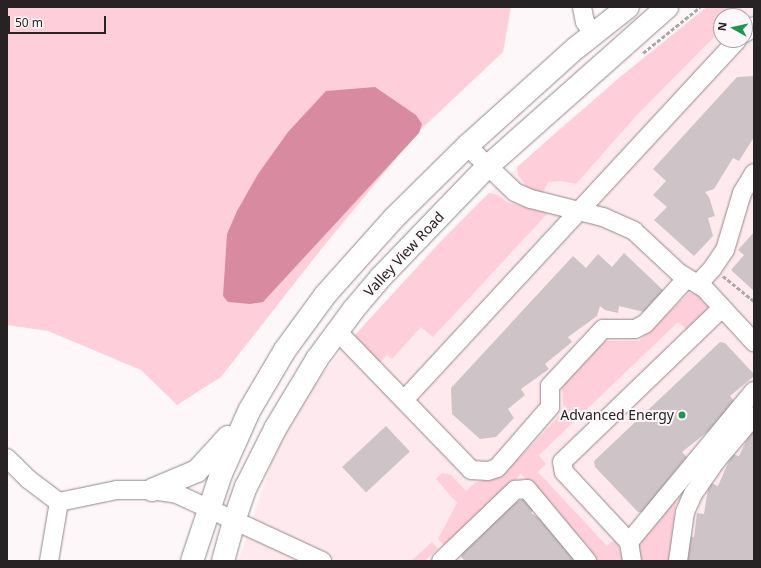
<!DOCTYPE html>
<html>
<head>
<meta charset="utf-8">
<style>
	body { margin:0 }
	#map { position:relative; width:761px; height:568px; overflow:hidden; background:#fef7f9; font-family:"Noto Sans",sans-serif }
	div>[style] { position:absolute }
	[style*='--x'] { left:calc(var(--x)*1px); top:calc(var(--y)*1px); width:calc(var(--w)*1px); rotate:calc(var(--a)*1deg) }
	.built>* { inset:0; background:#feeaee }
	.green>* { inset:0; background:#fecfda }
	.water>* { inset:0; background:#d88ba0 }
	.building>* { inset:0; background:#cec3c6; transform-origin:0 0 }
	.path>* { height:2.5px; margin-top:-1.25px; transform-origin:0; background:repeating-linear-gradient(90deg,#aca6a8 0 4px,transparent 0 6px) }
	.roads { filter:drop-shadow(0 0 1px #92888a) drop-shadow(0 0 1px #92888a) }
	.minor>* { height:18px; margin:-9px; padding:0 9px; transform-origin:9px; border-radius:9px; background:#fff }
	.major>* { height:22px; margin:-11px; padding:0 11px; transform-origin:11px; border-radius:11px; background:#fff }
	.dots>* { width:11px; height:11px; translate:-50% -50%; box-sizing:border-box; border:2px solid #fef7f9; border-radius:50% }
	span { translate:-50% -50%; white-space:nowrap; text-align:center; line-height:1.15; -webkit-text-stroke:4px #fef7f9; paint-order:stroke }
	.street-label { font-size:14px; color:#272324 }
	.poi-label { font-size:14px; color:#272324 }
	.right { translate:-100% -50%; text-align:right }
	.frame { position:absolute; inset:0; border:8px solid #272324; pointer-events:none }
	.north { position:absolute; left:713px; top:8px; width:40px; height:40px; box-sizing:border-box; background:#fef7f9; border:1px solid #a8a2a4; border-radius:50%; rotate:278deg; font-size:11px; font-weight:700; line-height:16px; text-align:center; color:#272324 }
	.north::after { content:''; display:block; margin:auto; width:14px; height:18px; background:#1e9551; clip-path:polygon(50% 0,100% 100%,50% 72%,0 100%) }
	.scale { position:absolute; left:8px; top:16px; width:98px; height:18px; box-sizing:border-box; border:2px solid #272324; border-top:0; padding-left:5px; font-size:12px; line-height:14px; white-space:nowrap; color:#272324; -webkit-text-stroke:3px #fef7f9; paint-order:stroke }
</style>
</head>
<body>
<div id="map">
	<div class="built">
		<div style="clip-path:polygon(evenodd,706px 7px,754px 7px,754px 561px,238px 561px,284px 425px,342px 349px,472px 209px,559px 129px,706px 7px,721px 16px,745px 16px,745px 40px,721px 40px,721px 16px)"></div>
	</div>
	<div class="green">
		<div style="clip-path:polygon(7px 7px,511px 7px,503px 52px,416px 134px,319px 252px,221px 377px,177px 405px,141px 370px,48px 331px,7px 325px)"></div>
		<div style="clip-path:polygon(707px 7px,743px 7px,734px 16px,721px 16px,721px 30px,637px 115px,576px 184px,561px 181px,548px 182px,543px 193px,528px 189px,518px 175px,517px 167px,620px 77px)"></div>
		<div style="clip-path:polygon(489px 193px,498px 195px,507px 202px,548px 213px,433px 337px,421px 327px,392px 359px,387px 355px,379px 363px,354px 336px,441px 241px)"></div>
		<div style="clip-path:polygon(689px 293px,700px 294px,708px 305px,707px 311px,687px 330px,678px 322px,539px 455px,546px 464px,538px 472px,607px 546px,616px 538px,623px 561px,595px 561px,589px 547px,521px 474px,446px 547px,438px 539px,457px 503px,436px 479px,442px 473px,451px 475px,466px 491px,475px 483px,505px 473px,560px 415px,563px 409px,562px 384px,605px 341px,639px 341px)"></div>
		<div style="clip-path:polygon(676px 499px,669px 561px,640px 561px,638px 542px)"></div>
		<div style="clip-path:polygon(432px 542px,438px 548px,425px 561px,411px 561px)"></div>
	</div>
	<div class="water">
		<div style="clip-path:polygon(375px 87px,416px 115px,422px 124px,419px 133px,263px 302px,250px 304px,228px 302px,223px 296px,227px 234px,237px 211px,258px 174px,288px 132px,326px 91px)"></div>
	</div>
	<div class="building">
		<div style="clip-path:polygon(754px 76px,754px 137px,739px 161px,733px 158px,714px 189px,705px 192px,709px 197px,715px 216px,708px 218px,713px 236px,694px 256px,654px 220px,667px 207px,653px 195px,666px 181px,653px 169px,737px 77px)"></div>
		<div style="clip-path:polygon(754px 232px,754px 291px,731px 270px,744px 255px,738px 250px)"></div>
		<div style="clip-path:polygon(624px 253px,664px 291px,644px 312px,619px 306px,618px 313px,605px 310px,600px 306px,597px 316px,568px 337px,572px 342px,545px 364px,549px 369px,521px 389px,525px 395px,508px 409px,514px 418px,496px 437px,480px 439px,452px 414px,451px 388px,573px 256px,586px 268px,598px 254px,612px 267px)"></div>
		<div style="clip-path:polygon(720px 342px,725px 343px,753px 373px,753px 377px,730px 396px,734px 401px,711px 429px,682px 452px,687px 457px,642px 512px,638px 512px,595px 467px,594px 461px)"></div>
		<div style="clip-path:polygon(754px 424px,754px 561px,687px 561px,686px 536px,694px 537px,697px 513px,704px 514px,708px 489px,711px 483px,718px 486px,732px 454px,739px 456px)"></div>
		<div style="left:386px;top:426px;width:35px;height:60px;rotate:47deg"></div>
		<div style="clip-path:polygon(524px 499px,536px 506px,531px 513px,558px 530px,554px 536px,574px 549px,574px 559px,571px 561px,465px 561px,462px 558px,461px 554px,515px 502px)"></div>
	</div>
	<div class="path">
		<div style="--x:643;--y:53;--w:73;--a:-38.9"></div>
		<div style="--x:723;--y:276;--w:40;--a:39"></div>
	</div>
	<div class="roads">
		<div class="minor">
			<div style="--x:582;--y:7;--w:15;--a:79"></div>
			<div style="--x:585;--y:22;--w:15;--a:53"></div>
			<div style="--x:745;--y:33;--w:11;--a:-38"></div>
			<div style="--x:467;--y:146;--w:66;--a:43.8"></div>
			<div style="--x:515;--y:192;--w:17;--a:24"></div>
			<div style="--x:531;--y:199;--w:74;--a:14"></div>
			<div style="--x:603;--y:217;--w:34;--a:24"></div>
			<div style="--x:634;--y:231;--w:62;--a:43"></div>
			<div style="--x:679;--y:273;--w:29;--a:31"></div>
			<div style="--x:704;--y:288;--w:74;--a:47.2"></div>
			<div style="--x:698;--y:284;--w:21;--a:-47"></div>
			<div style="--x:712;--y:269;--w:23;--a:-56"></div>
			<div style="--x:725;--y:250;--w:59;--a:-73.4"></div>
			<div style="--x:742;--y:193;--w:23;--a:-59"></div>
			<div style="--x:337;--y:331;--w:193;--a:46"></div>
			<div style="--x:471;--y:470;--w:17;--a:3"></div>
			<div style="--x:488;--y:471;--w:9;--a:-18"></div>
			<div style="--x:497;--y:468;--w:81;--a:-49"></div>
			<div style="--x:550;--y:407;--w:21;--a:-90"></div>
			<div style="--x:550;--y:386;--w:78;--a:-47.1"></div>
			<div style="--x:603;--y:329;--w:32;--a:0"></div>
			<div style="--x:635;--y:329;--w:11;--a:-27"></div>
			<div style="--x:645;--y:324;--w:62;--a:-47.6"></div>
			<div style="--x:404;--y:400;--w:490;--a:-47.2"></div>
			<div style="--x:7;--y:458;--w:30;--a:45"></div>
			<div style="--x:28;--y:479;--w:39;--a:37"></div>
			<div style="--x:59;--y:502;--w:59;--a:-11.7"></div>
			<div style="--x:117;--y:490;--w:35;--a:0"></div>
			<div style="--x:152;--y:490;--w:25;--a:9"></div>
			<div style="--x:177;--y:494;--w:160;--a:24.8"></div>
			<div style="--x:629;--y:542;--w:196;--a:-50.4"></div>
			<div style="--x:49;--y:561;--w:60;--a:-80.4"></div>
			<div style="--x:441;--y:561;--w:103;--a:-43.8"></div>
			<div style="--x:515;--y:490;--w:12;--a:-5"></div>
			<div style="--x:527;--y:489;--w:94;--a:50.2"></div>
			<div style="--x:632;--y:561;--w:19;--a:-99"></div>
			<div style="--x:629;--y:542;--w:96;--a:-132.9"></div>
			<div style="--x:564;--y:472;--w:10;--a:-101"></div>
			<div style="--x:562;--y:462;--w:222;--a:-43.9"></div>
			<div style="--x:678;--y:561;--w:49;--a:-81.9"></div>
			<div style="--x:685;--y:512;--w:20;--a:-66"></div>
			<div style="--x:693;--y:494;--w:40;--a:-55.1"></div>
			<div style="--x:716;--y:461;--w:59;--a:-49.8"></div>
		</div>
		<div class="major">
			<div style="--x:152;--y:490;--w:49;--a:-22.9"></div>
			<div style="--x:197;--y:471;--w:46;--a:-47.6"></div>
			<div style="--x:192;--y:561;--w:92;--a:-71.6"></div>
			<div style="--x:221;--y:474;--w:69;--a:-66"></div>
			<div style="--x:249;--y:411;--w:71;--a:-59.5"></div>
			<div style="--x:285;--y:350;--w:69;--a:-53.8"></div>
			<div style="--x:326;--y:294;--w:102;--a:-48.2"></div>
			<div style="--x:394;--y:218;--w:103;--a:-44.6"></div>
			<div style="--x:467;--y:146;--w:147;--a:-42"></div>
			<div style="--x:576;--y:48;--w:66;--a:-38.3"></div>
			<div style="--x:223;--y:561;--w:41;--a:-74.6"></div>
			<div style="--x:234;--y:521;--w:36;--a:-71"></div>
			<div style="--x:246;--y:487;--w:65;--a:-63.4"></div>
			<div style="--x:275;--y:429;--w:82;--a:-59"></div>
			<div style="--x:317;--y:359;--w:62;--a:-53.5"></div>
			<div style="--x:354;--y:309;--w:42;--a:-49.8"></div>
			<div style="--x:381;--y:277;--w:153;--a:-46.1"></div>
			<div style="--x:487;--y:167;--w:241;--a:-41.6"></div>
		</div>
	</div>
	<div class="dots">
		<div style="left:682px;top:415px;background:#1e9551"></div>
	</div>
	<div class="street-label">
		<span style="left:404px;top:254px;rotate:-47deg">Valley View Road</span>
	</div>
	<div class="poi-label">
		<span class="right" style="left:674px;top:415px">Advanced Energy</span>
	</div>
	<div class="frame"></div>
	<div class="north">N</div>
	<div class="scale">50 m</div>
</div>
</body>
</html>
